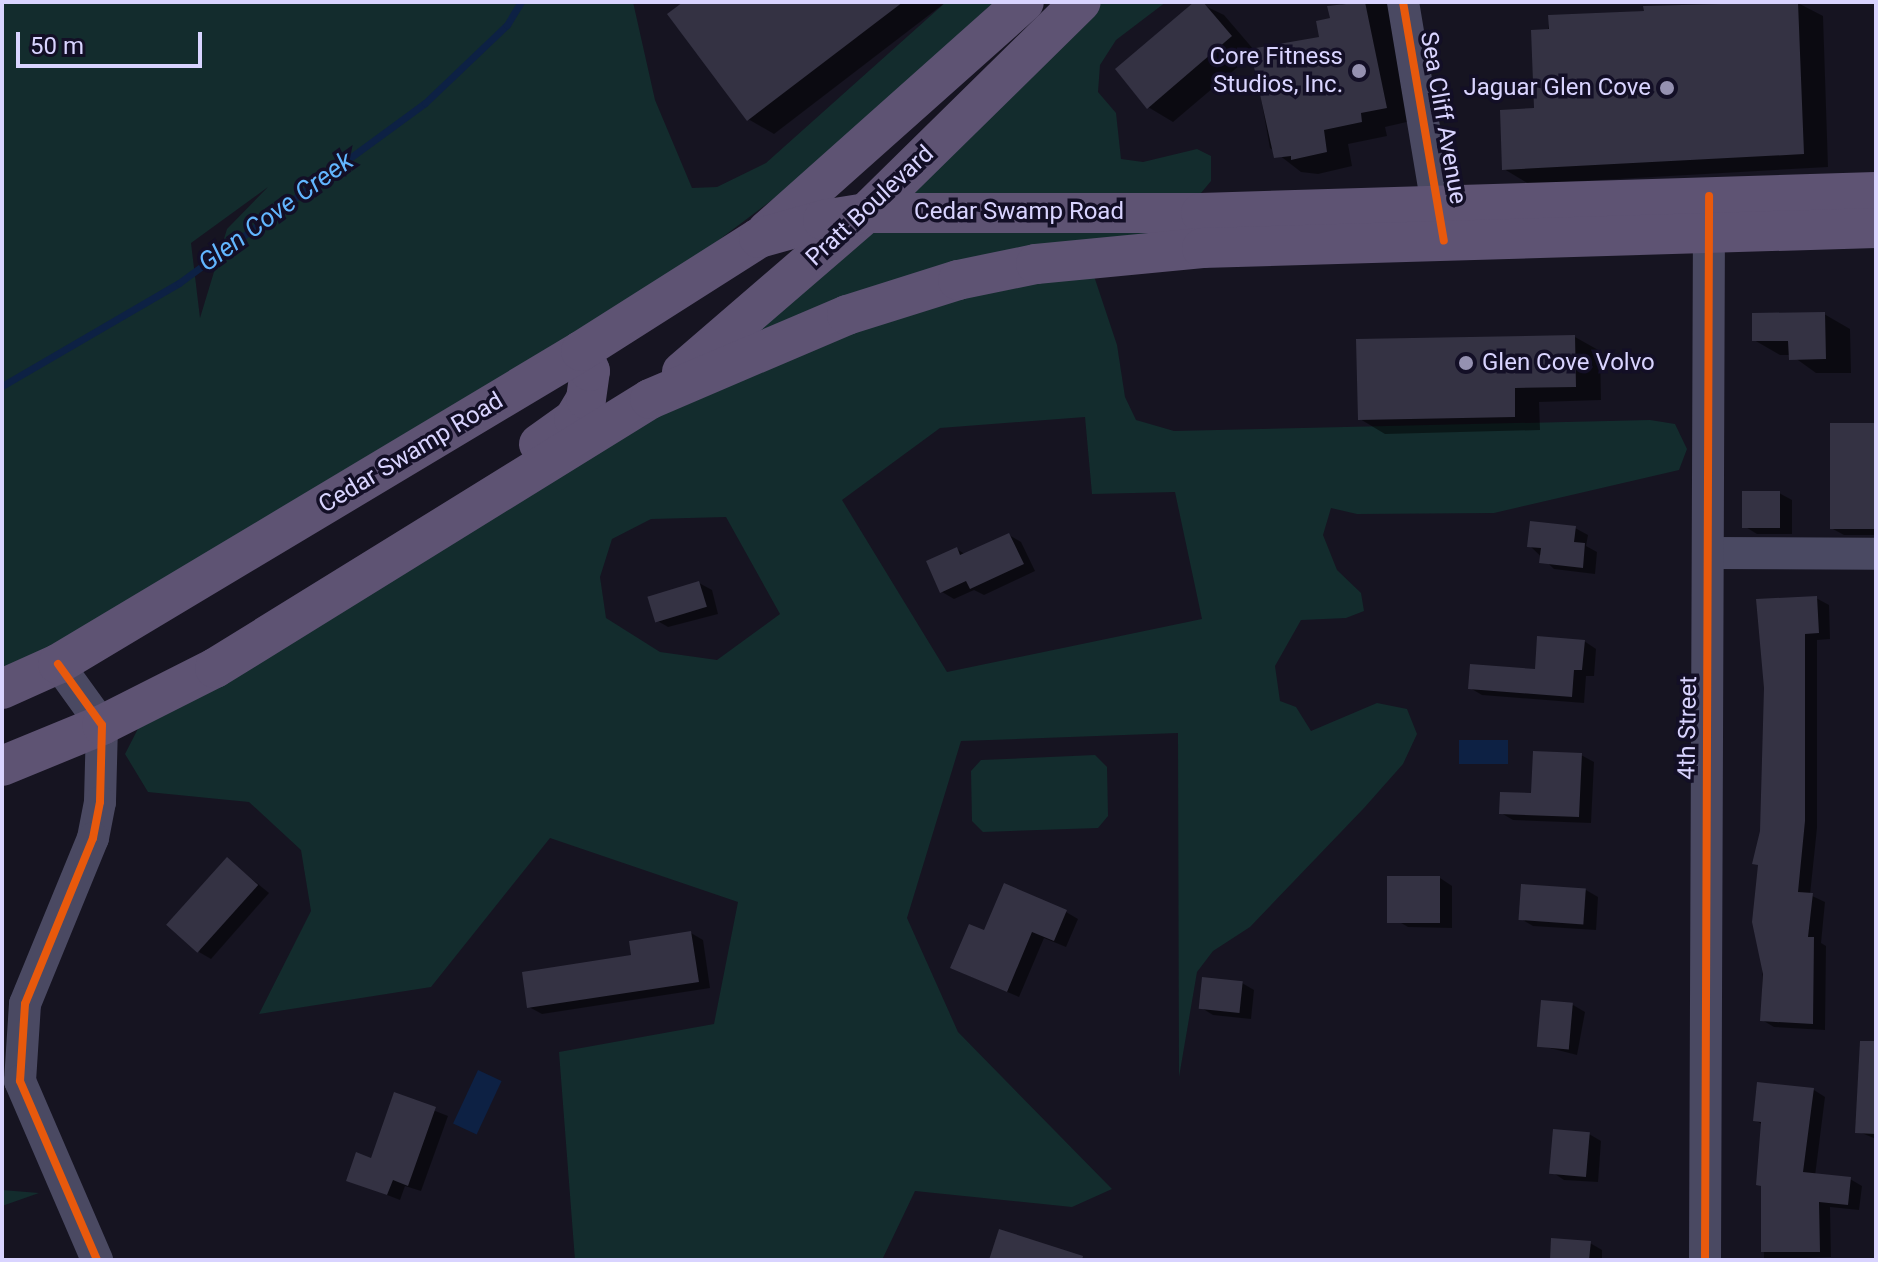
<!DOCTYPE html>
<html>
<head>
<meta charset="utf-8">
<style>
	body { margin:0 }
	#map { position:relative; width:1878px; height:1262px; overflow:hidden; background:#161421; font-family:Roboto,sans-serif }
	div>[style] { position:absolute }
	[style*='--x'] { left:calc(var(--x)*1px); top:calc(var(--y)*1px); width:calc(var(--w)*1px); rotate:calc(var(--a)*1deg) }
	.green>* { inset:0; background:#132c2d }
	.water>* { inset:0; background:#0d2144; transform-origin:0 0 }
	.shadow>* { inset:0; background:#0007 }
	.stream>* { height:7px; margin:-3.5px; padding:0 3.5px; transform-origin:3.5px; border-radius:3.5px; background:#0d2144 }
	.building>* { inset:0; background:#343243; transform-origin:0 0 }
	.minor>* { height:32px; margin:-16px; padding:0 16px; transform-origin:16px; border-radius:16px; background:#4a4962 }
	.major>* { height:40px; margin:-20px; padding:0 20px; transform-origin:20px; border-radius:20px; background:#5e5373 }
	.cycleway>* { height:8px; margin:-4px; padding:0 4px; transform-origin:4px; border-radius:4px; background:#e8590c }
	.dots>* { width:22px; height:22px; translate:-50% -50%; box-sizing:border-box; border:4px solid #130f26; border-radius:50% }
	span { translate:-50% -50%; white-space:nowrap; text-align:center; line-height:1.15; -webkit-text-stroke:7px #130f26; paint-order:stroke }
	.poi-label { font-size:24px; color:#d9d4ff }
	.right { translate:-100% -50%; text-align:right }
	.left { translate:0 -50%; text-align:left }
	.street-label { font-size:24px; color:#d9d4ff }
	.water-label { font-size:26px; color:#62b6ff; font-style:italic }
	.frame { position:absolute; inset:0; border:4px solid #d9d4ff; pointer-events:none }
	.scale { position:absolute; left:16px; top:32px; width:186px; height:36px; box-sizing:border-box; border:4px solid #d9d4ff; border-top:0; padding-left:10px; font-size:24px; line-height:28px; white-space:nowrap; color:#d9d4ff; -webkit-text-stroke:6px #130f26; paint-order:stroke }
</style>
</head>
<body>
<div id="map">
	<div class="green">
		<div style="clip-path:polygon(evenodd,2px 2px,633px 2px,655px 100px,692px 188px,717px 187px,766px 163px,946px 2px,994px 2px,804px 176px,631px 306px,2px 689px,2px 2px,268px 187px,227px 229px,200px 318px,191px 243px,268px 187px)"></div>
		<div style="clip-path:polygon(evenodd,1086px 2px,1166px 2px,1116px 40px,1100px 65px,1098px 92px,1116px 113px,1121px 159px,1143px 162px,1197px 149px,1211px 156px,1211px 181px,1201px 193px,1159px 200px,1227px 232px,1088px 258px,1117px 345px,1125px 397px,1136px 420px,1174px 431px,1650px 420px,1675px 424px,1687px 449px,1679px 470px,1494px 513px,1357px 514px,1331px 508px,1323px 535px,1337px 570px,1361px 593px,1364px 611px,1346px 618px,1301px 620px,1275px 666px,1280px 701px,1296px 707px,1311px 731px,1377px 703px,1407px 709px,1417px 734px,1403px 764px,1364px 808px,1250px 927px,1213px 951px,1197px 972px,1179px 1077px,1178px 733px,961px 741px,907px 918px,958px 1032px,1112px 1189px,1072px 1207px,915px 1191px,882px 1260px,575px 1260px,559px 1052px,714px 1024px,738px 902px,550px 838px,431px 987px,259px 1014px,311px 911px,301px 850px,249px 802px,148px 792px,125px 754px,144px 717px,649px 402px,1086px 2px,1085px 417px,1092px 494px,1175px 492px,1202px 619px,947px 672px,842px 500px,940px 428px,1085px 417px,1086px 2px,726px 517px,780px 614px,717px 660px,660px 652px,606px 618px,600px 577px,612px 539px,651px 519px,726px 517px)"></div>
		<div style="clip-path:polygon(1095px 755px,1107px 767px,1108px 816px,1098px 828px,983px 832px,972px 821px,971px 771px,981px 760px)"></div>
		<div style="clip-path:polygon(2px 1190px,39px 1193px,2px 1206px)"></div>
	</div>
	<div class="water">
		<div style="left:1508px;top:740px;width:24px;height:49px;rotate:90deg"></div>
		<div style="left:478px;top:1070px;width:26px;height:59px;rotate:25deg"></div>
	</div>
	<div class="shadow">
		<div style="clip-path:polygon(686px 2px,946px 2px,774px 134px,748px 119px)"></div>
		<div style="clip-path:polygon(1197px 2px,1224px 15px,1254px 50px,1321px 38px,1343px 2px,1387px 2px,1411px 121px,1385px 127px,1387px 136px,1348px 144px,1352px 166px,1318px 174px,1301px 172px,1270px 148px,1253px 54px,1173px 122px,1148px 107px)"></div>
		<div style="clip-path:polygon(1796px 2px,1823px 16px,1828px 167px,1529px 184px,1504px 169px,1536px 110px,1550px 17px)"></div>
		<div style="clip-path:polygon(1824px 314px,1850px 329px,1851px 373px,1816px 373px,1791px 355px,1780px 355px,1754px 340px)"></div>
		<div style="clip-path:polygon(1575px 337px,1600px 351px,1601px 400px,1539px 402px,1540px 430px,1385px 434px,1360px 419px)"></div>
		<div style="clip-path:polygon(1876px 425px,1876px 535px,1844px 535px,1831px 528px)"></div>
		<div style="clip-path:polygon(1779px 493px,1792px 500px,1792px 534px,1757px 534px,1744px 526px)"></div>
		<div style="clip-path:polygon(1575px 528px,1588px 535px,1586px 546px,1597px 552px,1595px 574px,1554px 569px,1530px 546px)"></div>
		<div style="clip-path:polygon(1009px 535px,1021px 542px,1035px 571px,984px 595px,974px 590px,954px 599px,942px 592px,957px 549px,966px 555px)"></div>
		<div style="clip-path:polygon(699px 583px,712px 590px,718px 614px,668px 627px,656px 620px)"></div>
		<div style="clip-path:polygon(1816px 598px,1829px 605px,1830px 639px,1817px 640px,1817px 828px,1810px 895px,1825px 902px,1821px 943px,1826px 946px,1825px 1030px,1774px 1027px,1762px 1020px,1766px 687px)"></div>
		<div style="clip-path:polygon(1584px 641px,1596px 649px,1594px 676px,1586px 676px,1584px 703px,1482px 695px,1470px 688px,1536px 671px)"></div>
		<div style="clip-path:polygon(1581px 755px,1594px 762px,1591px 823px,1513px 820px,1501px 813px,1533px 795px)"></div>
		<div style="clip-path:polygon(227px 859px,269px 893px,211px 959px,199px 952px)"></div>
		<div style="clip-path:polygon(1389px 878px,1440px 878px,1452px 886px,1452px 928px,1408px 927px,1396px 920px)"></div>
		<div style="clip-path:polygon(1586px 890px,1598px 897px,1596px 930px,1533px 926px,1521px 919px)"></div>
		<div style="clip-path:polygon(1066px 912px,1078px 919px,1066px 947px,1044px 938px,1019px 997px,965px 974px,985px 933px)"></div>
		<div style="clip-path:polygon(691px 933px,703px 940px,710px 988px,542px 1014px,529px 1007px)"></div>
		<div style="clip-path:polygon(1242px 983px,1254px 990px,1251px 1019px,1213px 1015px,1200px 1007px)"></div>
		<div style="clip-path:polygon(1573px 1005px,1585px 1012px,1577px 1055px,1538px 1045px)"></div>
		<div style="clip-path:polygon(1876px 1068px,1876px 1139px,1857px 1131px)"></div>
		<div style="clip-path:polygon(1814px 1090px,1825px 1097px,1815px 1176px,1850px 1179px,1862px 1186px,1859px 1210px,1830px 1207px,1831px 1257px,1764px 1260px,1763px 1187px,1758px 1184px,1763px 1125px,1755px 1120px)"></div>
		<div style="clip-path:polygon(395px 1095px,448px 1116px,421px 1191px,405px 1186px,400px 1200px,349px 1180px,373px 1160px)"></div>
		<div style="clip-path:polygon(1589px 1134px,1601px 1141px,1598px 1182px,1564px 1180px,1552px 1172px)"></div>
		<div style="clip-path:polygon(1590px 1243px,1602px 1250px,1602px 1260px,1551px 1260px)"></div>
	</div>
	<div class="stream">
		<div style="--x:2;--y:386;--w:205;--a:-30.2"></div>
		<div style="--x:179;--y:283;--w:305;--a:-36.2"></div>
		<div style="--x:425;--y:103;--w:113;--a:-43.6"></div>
		<div style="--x:507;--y:25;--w:27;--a:-59"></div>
	</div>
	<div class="building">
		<div style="clip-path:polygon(683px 2px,903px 2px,747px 121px,667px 14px)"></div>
		<div style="clip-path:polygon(1194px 2px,1203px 2px,1232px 36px,1147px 109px,1115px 69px)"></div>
		<div style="clip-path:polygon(1365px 2px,1387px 108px,1361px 113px,1362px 122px,1324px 130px,1327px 152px,1291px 160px,1291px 156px,1274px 158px,1250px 49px,1319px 37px,1316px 21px,1330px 18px,1327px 6px)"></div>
		<div style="clip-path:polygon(1798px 2px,1804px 154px,1502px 170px,1500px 110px,1534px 108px,1531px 30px,1549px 29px,1548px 15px,1644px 11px,1643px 6px)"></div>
		<div style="clip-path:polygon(1825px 312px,1826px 359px,1789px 360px,1788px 341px,1752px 341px,1752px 313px)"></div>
		<div style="clip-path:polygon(1575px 335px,1576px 387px,1515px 388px,1515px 417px,1358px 420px,1356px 339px)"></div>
		<div style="left:1830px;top:423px;width:46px;height:106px"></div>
		<div style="left:1742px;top:491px;width:38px;height:37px"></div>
		<div style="clip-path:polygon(1530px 521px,1576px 526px,1574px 542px,1585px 543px,1583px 568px,1539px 563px,1541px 548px,1527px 547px)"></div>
		<div style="clip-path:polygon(1009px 533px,1024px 564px,970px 589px,966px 581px,940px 593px,926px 561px,957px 547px,960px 555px)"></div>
		<div style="left:699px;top:581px;width:27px;height:54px;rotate:73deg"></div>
		<div style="clip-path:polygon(1817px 596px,1819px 633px,1805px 634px,1805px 821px,1798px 892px,1813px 893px,1808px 937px,1814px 937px,1813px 1024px,1760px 1021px,1763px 974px,1752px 922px,1758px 865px,1752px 864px,1760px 831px,1764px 688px,1756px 599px)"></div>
		<div style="clip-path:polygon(1537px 636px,1585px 640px,1582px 670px,1574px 670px,1572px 697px,1468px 689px,1470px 664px,1535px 669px)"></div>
		<div style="clip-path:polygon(1533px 751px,1582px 753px,1579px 817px,1499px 814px,1500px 792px,1531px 793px)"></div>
		<div style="left:227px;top:857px;width:42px;height:91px;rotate:42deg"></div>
		<div style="left:1387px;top:876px;width:53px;height:47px"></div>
		<div style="clip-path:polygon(1004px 883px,1067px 910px,1054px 941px,1032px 932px,1007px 992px,950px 968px,969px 924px,984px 930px)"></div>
		<div style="left:1521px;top:884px;width:65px;height:36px;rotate:4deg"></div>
		<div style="clip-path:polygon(691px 931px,699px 982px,527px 1008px,522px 972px,631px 955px,629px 941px)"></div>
		<div style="left:1202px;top:977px;width:41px;height:32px;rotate:6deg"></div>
		<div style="left:1541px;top:1000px;width:32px;height:47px;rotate:5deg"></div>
		<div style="clip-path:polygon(1860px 1041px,1876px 1041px,1876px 1134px,1855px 1133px)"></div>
		<div style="clip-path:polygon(1757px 1082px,1814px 1088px,1803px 1172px,1851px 1177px,1848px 1205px,1819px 1202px,1820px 1252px,1761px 1252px,1761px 1186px,1756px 1185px,1761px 1122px,1753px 1121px)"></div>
		<div style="clip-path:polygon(394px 1092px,436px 1107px,408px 1186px,393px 1180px,387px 1195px,346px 1181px,356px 1152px,371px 1158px)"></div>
		<div style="left:1553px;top:1129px;width:37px;height:45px;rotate:5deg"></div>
		<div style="clip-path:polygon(999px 1229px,1083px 1256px,1082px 1260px,989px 1260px)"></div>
		<div style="clip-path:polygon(1551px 1238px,1591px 1241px,1589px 1260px,1550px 1260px)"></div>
	</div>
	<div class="minor">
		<div style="--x:1403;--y:2;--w:229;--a:80.5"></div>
		<div style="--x:1710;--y:553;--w:166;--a:0.3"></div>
		<div style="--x:58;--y:664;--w:75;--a:54.2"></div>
		<div style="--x:102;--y:725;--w:77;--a:91.5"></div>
		<div style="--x:100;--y:802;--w:37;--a:101"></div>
		<div style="--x:93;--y:838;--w:179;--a:112.3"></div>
		<div style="--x:25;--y:1004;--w:77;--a:93.7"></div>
		<div style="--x:20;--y:1081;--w:195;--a:66.7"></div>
		<div style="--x:1705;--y:1260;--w:1049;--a:-89.78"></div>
	</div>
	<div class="major">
		<div style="--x:767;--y:231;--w:344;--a:-41.7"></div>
		<div style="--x:682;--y:372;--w:243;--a:-40.8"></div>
		<div style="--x:866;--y:213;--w:301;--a:-44.5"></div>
		<div style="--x:539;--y:444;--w:43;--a:-35.5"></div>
		<div style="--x:574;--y:419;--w:23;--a:-59"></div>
		<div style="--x:586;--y:399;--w:28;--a:-82"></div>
		<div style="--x:590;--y:371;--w:22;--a:-114"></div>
		<div style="--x:2;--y:689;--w:61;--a:-24.1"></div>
		<div style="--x:58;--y:664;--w:610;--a:-30.9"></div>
		<div style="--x:581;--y:351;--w:211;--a:-32.4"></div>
		<div style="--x:759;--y:238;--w:66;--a:-15.7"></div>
		<div style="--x:823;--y:220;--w:44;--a:-9.2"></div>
		<div style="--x:866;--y:213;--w:335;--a:0"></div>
		<div style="--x:1201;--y:213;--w:675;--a:-1.78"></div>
		<div style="--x:2;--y:766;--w:108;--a:-22.3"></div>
		<div style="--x:102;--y:725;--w:127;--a:-26.8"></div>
		<div style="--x:215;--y:668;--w:511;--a:-31.73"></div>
		<div style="--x:650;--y:399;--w:214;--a:-23.1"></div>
		<div style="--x:847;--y:315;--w:116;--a:-17.5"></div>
		<div style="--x:958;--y:280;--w:80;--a:-11.6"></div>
		<div style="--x:1036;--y:264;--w:167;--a:-5.5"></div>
		<div style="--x:1202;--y:248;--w:674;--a:-1.7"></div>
	</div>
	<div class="cycleway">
		<div style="--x:1403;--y:2;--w:242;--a:80.3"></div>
		<div style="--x:58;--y:664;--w:75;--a:54.2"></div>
		<div style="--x:102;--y:725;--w:77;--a:91.5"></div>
		<div style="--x:100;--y:802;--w:37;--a:101"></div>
		<div style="--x:93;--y:838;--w:179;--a:112.3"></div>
		<div style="--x:25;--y:1004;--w:77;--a:93.7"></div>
		<div style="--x:20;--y:1081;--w:195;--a:66.7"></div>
		<div style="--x:1705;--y:1260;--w:1064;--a:-89.78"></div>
	</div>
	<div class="dots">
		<div style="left:1359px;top:71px;background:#9591b1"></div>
		<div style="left:1667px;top:88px;background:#9591b1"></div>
		<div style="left:1466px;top:363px;background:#9591b1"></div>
	</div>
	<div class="poi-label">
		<span class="right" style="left:1343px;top:71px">Core Fitness<br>Studios, Inc.</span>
		<span class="right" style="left:1651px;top:88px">Jaguar Glen Cove</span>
		<span class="left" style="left:1482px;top:363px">Glen Cove Volvo</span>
	</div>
	<div class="street-label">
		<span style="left:1443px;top:118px;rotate:80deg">Sea Cliff Avenue</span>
		<span style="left:870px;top:206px;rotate:-43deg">Pratt Boulevard</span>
		<span style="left:1019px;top:212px">Cedar Swamp Road</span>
		<span style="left:411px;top:453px;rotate:-31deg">Cedar Swamp Road</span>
		<span style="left:1688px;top:728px;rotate:-89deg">4th Street</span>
	</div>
	<div class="water-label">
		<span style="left:276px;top:212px;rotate:-36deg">Glen Cove Creek</span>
	</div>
	<div class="frame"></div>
	<div class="scale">50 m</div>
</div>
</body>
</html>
